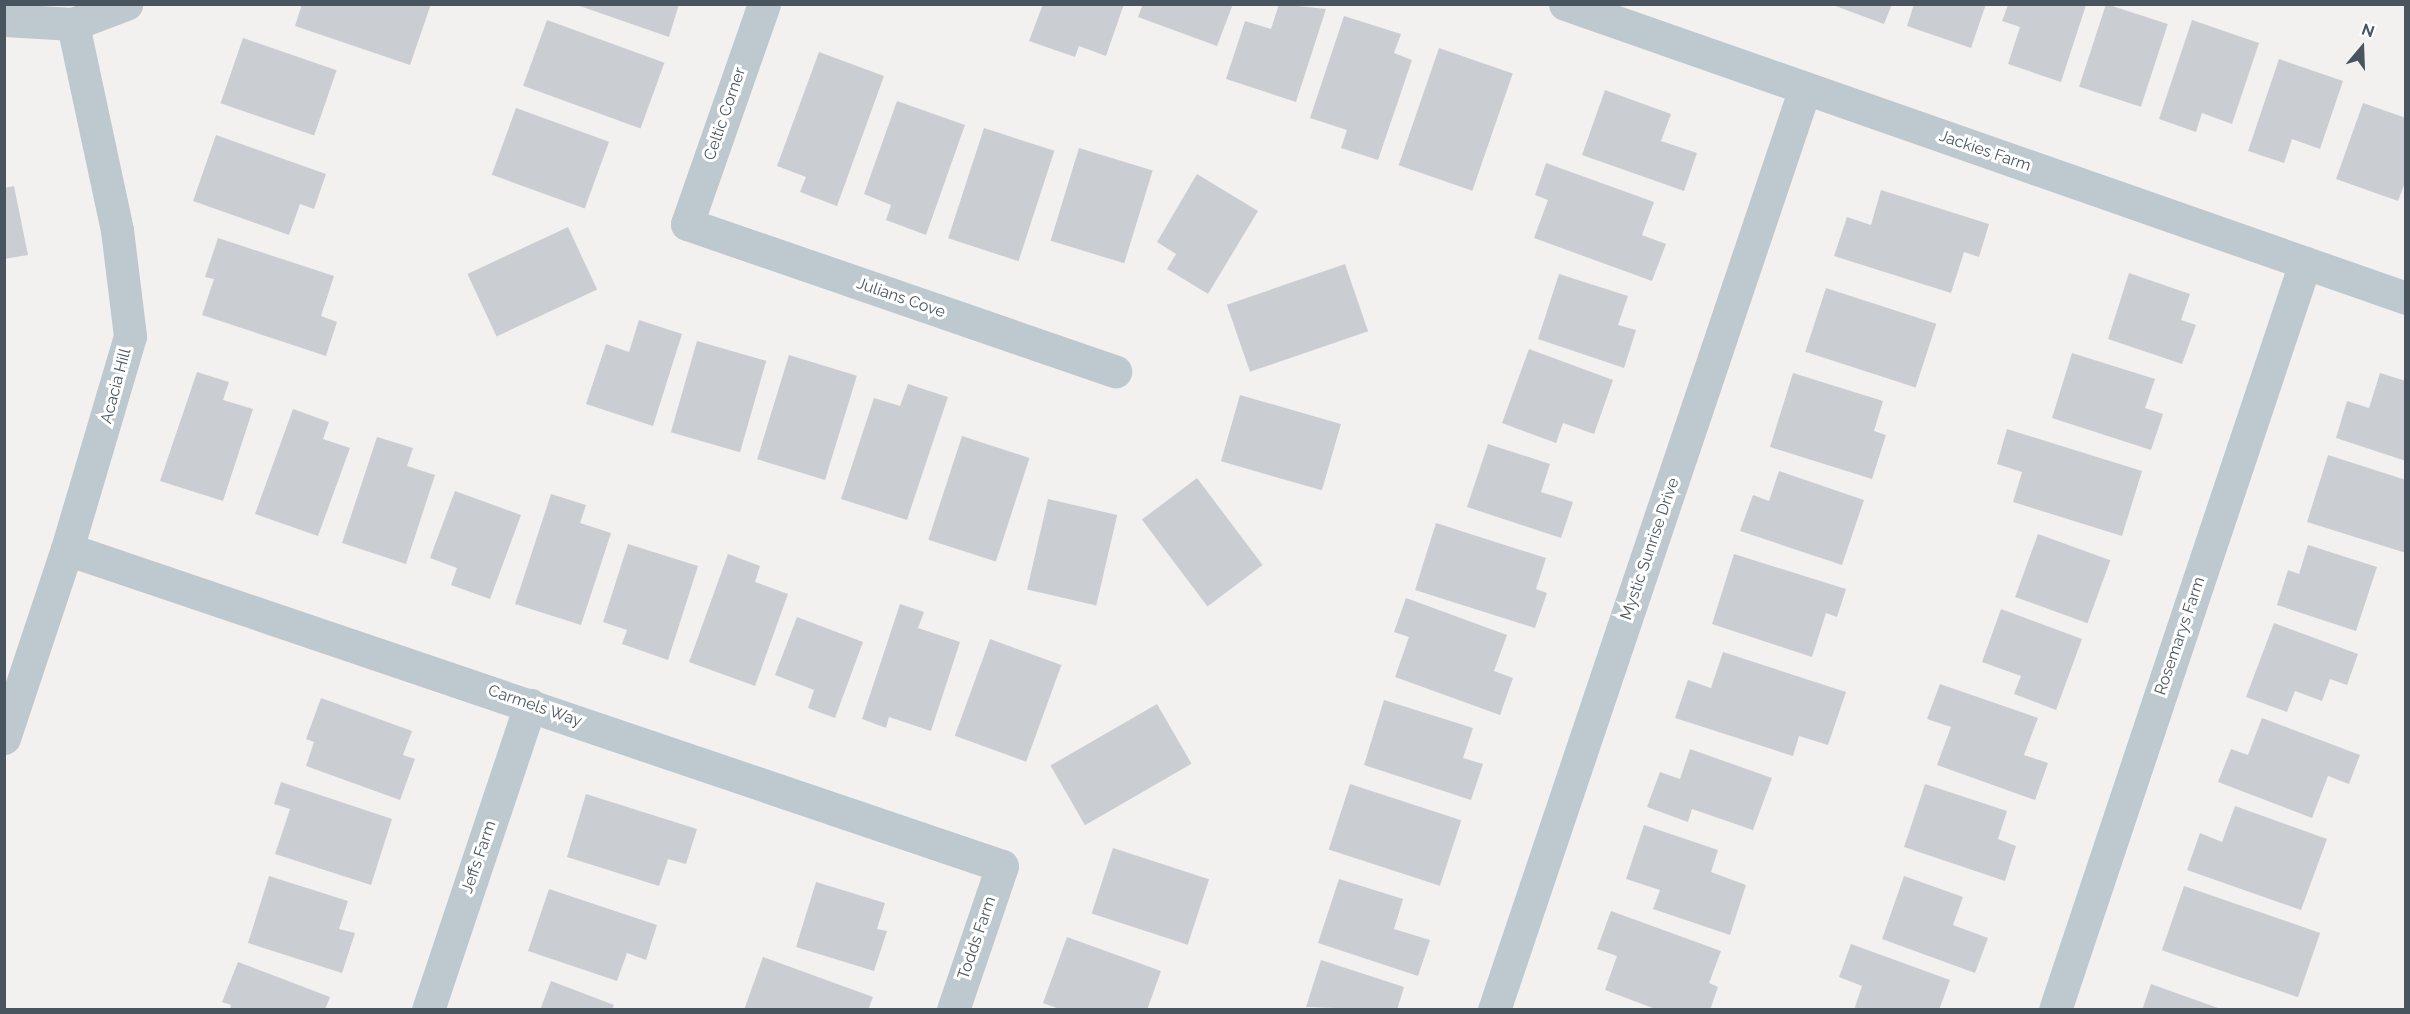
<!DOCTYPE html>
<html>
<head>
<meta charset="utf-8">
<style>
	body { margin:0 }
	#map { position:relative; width:2410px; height:1014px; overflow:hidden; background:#f3f0f0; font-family:Raleway,sans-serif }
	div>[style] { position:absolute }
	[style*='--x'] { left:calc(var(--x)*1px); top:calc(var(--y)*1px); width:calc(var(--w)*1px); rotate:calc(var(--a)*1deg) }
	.building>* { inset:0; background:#caced3; transform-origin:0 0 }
	.minor>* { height:33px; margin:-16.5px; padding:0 16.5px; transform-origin:16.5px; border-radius:16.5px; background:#bec8cf }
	span { translate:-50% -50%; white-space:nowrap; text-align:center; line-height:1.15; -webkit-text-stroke:6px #fff; paint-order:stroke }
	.street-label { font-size:16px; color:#48555e }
	.frame { position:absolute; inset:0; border:6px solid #48555e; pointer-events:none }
	.north { position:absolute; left:2332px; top:18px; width:60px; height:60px; -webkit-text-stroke:4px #fff; paint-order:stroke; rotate:19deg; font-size:16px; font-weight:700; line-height:24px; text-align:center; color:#48555e }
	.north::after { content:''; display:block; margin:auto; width:21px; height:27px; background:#48555e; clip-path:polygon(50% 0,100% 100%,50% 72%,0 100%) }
</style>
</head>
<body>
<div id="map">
	<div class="building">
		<div style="clip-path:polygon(302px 4px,431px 4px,410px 65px,295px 26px)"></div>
		<div style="clip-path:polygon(574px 4px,679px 4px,669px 37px)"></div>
		<div style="clip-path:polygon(1043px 4px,1124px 4px,1106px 56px,1079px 46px,1075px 57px,1029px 41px)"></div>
		<div style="clip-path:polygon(1143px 4px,1233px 4px,1217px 46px,1138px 17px)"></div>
		<div style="clip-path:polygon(1279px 4px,1326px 9px,1296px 102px,1226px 79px,1245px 21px,1271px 29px)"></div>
		<div style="clip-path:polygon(1830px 4px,1892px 4px,1884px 24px)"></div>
		<div style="clip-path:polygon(1914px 4px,1986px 4px,1971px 48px,1907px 26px)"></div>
		<div style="left:2106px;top:4px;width:65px;height:87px;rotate:18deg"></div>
		<div style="clip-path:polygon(2008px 5px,2086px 5px,2061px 82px,2008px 64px,2020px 27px,2002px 21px)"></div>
		<div style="clip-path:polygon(1344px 16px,1401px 34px,1394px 53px,1412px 60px,1378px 160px,1341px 148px,1347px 130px,1310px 118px)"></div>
		<div style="left:547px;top:20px;width:125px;height:70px;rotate:20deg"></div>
		<div style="clip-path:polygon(2192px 20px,2259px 43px,2232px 124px,2202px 113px,2196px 132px,2159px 119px)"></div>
		<div style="left:243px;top:38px;width:99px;height:69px;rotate:19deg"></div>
		<div style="left:1439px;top:48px;width:78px;height:124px;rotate:19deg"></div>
		<div style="clip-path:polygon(819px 52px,884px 76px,837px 206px,800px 192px,806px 177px,777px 166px)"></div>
		<div style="clip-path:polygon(2279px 59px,2343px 81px,2320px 149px,2292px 139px,2284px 163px,2248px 151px)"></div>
		<div style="clip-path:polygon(1605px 90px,1671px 114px,1661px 141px,1697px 153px,1684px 191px,1582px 155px)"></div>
		<div style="clip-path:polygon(897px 101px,965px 125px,926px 235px,886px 220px,891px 205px,864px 194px)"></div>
		<div style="clip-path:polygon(2363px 103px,2406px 118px,2406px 180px,2398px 201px,2336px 179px)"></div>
		<div style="left:516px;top:108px;width:99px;height:71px;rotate:20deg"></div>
		<div style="left:984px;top:128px;width:74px;height:116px;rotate:18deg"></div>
		<div style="clip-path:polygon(216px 135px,326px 174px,314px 209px,300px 204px,289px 235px,193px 201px)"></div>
		<div style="left:1079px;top:148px;width:77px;height:97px;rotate:17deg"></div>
		<div style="clip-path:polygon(1546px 163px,1654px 202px,1642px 235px,1666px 244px,1652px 281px,1534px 238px,1548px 200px,1535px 195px)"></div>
		<div style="clip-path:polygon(1197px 174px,1258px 211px,1208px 294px,1167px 269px,1176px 254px,1157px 242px)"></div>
		<div style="clip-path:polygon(14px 186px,28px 255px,4px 259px,4px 188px)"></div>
		<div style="clip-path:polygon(1881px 190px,1989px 224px,1979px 257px,1964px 252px,1951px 293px,1834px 256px,1847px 217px,1871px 225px)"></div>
		<div style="left:568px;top:227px;width:69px;height:111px;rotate:65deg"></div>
		<div style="clip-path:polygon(218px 238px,334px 276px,321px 316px,337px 322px,326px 356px,202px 315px,214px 279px,205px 277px)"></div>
		<div style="left:1345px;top:264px;width:71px;height:125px;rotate:71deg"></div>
		<div style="clip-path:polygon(2129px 273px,2190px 294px,2181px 320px,2196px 325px,2182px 364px,2108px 339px)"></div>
		<div style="clip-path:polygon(1559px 274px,1628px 296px,1618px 325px,1636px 330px,1624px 368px,1538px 339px)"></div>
		<div style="left:1826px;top:288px;width:116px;height:67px;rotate:18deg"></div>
		<div style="clip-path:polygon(639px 320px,682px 334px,653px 426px,586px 404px,606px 344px,629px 352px)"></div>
		<div style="left:697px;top:341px;width:72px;height:95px;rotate:16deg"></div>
		<div style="clip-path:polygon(1529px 349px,1613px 380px,1594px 434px,1563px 423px,1556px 443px,1502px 423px)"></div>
		<div style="clip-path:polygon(2072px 353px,2155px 379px,2145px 408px,2163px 414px,2151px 450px,2052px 418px)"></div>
		<div style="left:789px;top:355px;width:71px;height:109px;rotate:17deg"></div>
		<div style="clip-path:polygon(197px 372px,229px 382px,223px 400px,253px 409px,223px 501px,160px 481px)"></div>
		<div style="clip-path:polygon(1793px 373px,1883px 401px,1874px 431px,1886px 435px,1872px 479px,1770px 447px)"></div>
		<div style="clip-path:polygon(2380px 373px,2406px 381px,2406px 461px,2336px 438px,2347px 401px,2369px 408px)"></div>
		<div style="clip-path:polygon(908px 384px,948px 397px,907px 520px,841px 499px,874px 398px,900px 406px)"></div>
		<div style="left:1240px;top:395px;width:105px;height:69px;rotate:16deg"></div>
		<div style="clip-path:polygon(293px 409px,329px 422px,323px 439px,350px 448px,318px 536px,255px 514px)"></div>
		<div style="clip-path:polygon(2007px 429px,2142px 471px,2122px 536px,2013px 502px,2022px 472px,1997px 464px)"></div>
		<div style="left:962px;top:436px;width:71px;height:109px;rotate:18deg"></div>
		<div style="clip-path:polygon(377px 437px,413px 448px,407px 466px,435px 475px,406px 564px,342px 543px)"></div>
		<div style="clip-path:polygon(1488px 444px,1550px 464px,1541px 492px,1573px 502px,1561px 538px,1467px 507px)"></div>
		<div style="clip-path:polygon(2328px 455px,2406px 480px,2406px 553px,2307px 522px)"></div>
		<div style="clip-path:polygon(1779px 471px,1864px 500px,1842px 565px,1740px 531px,1753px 495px,1769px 501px)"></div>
		<div style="left:1197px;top:478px;width:109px;height:69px;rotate:53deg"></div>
		<div style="clip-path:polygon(455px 491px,521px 515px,490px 599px,451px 585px,457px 568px,430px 558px)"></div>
		<div style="clip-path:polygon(551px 494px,586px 505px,580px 523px,611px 533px,581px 625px,515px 604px)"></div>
		<div style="left:1048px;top:499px;width:71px;height:93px;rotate:13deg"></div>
		<div style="clip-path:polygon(1436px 523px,1546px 558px,1536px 589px,1547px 593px,1535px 628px,1415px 590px)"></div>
		<div style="left:2038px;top:534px;width:77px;height:67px;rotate:20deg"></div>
		<div style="clip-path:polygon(628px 544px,698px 566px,668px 660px,622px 644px,627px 630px,603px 622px)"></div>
		<div style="clip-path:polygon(2308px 545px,2377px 567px,2356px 631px,2277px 605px,2288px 570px,2299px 574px)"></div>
		<div style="clip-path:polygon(728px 554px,760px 566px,755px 582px,788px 594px,755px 686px,689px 662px)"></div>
		<div style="clip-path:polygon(1734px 554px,1846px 589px,1837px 617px,1826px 613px,1812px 657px,1712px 624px)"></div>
		<div style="clip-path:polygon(1406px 598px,1507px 635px,1494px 671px,1513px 678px,1500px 715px,1395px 677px,1409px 637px,1394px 632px)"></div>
		<div style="clip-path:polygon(900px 604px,924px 612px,918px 628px,960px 642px,931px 731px,889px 717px,886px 728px,862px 719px)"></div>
		<div style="clip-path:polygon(2001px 609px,2082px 639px,2056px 710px,2014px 694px,2021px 676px,1982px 662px)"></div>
		<div style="clip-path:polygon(797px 617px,863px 642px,835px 718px,808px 708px,814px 690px,775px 675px)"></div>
		<div style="clip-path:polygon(2274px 623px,2358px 654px,2347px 685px,2330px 679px,2322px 701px,2295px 691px,2287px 712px,2246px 697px)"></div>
		<div style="left:990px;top:639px;width:76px;height:103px;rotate:20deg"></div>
		<div style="clip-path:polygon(1723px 652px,1846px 692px,1828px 745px,1799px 736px,1793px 756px,1675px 718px,1688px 680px,1711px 688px)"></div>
		<div style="clip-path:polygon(1940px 684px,2038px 718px,2024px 755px,2048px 763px,2035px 800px,1937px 765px,1951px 727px,1927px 719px)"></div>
		<div style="clip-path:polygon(321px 698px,412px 731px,403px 755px,415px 759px,400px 800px,306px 766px,314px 742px,306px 739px)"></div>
		<div style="clip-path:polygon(1384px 700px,1473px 728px,1463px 758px,1483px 764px,1471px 800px,1364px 765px)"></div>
		<div style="left:1157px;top:704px;width:69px;height:123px;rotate:60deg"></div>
		<div style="clip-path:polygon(2262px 718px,2360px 755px,2349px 784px,2328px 776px,2312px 818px,2218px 782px,2231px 749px,2248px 755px)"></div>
		<div style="clip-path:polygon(1690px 749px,1772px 778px,1753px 830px,1692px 809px,1688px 822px,1647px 807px,1660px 772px,1680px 779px)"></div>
		<div style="clip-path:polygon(281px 782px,392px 819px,371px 885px,275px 854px,290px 809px,274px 804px)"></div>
		<div style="left:1350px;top:784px;width:117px;height:69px;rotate:18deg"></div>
		<div style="clip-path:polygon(1925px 784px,2007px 811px,1998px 839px,2016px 846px,2005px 881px,1904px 847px)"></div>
		<div style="clip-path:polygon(586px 794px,697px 829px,686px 864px,668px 859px,659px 886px,567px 857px)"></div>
		<div style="clip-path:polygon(2235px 806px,2327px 839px,2301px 910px,2187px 870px,2200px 833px,2222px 842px)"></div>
		<div style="clip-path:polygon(1644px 825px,1718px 850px,1711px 872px,1746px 885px,1730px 935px,1653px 909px,1660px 890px,1626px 879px)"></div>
		<div style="left:1113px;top:848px;width:101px;height:69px;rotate:18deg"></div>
		<div style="clip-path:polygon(269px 876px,348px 901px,339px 929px,355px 933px,342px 973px,248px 943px)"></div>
		<div style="clip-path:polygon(1904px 876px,1963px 897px,1953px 925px,1988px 938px,1975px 973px,1882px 939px)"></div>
		<div style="clip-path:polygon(1339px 879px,1403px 899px,1394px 929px,1430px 940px,1418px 976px,1318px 943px)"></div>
		<div style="clip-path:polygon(816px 882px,885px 903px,877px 929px,887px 931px,874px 971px,796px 947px)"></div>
		<div style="left:2184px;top:886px;width:144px;height:68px;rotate:19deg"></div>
		<div style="clip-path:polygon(549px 889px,657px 925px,646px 960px,627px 953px,617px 981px,528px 951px)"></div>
		<div style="clip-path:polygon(1611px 911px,1721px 951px,1709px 983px,1718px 987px,1710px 1010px,1658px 1010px,1605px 990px,1617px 956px,1597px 949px)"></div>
		<div style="clip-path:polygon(1067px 937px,1161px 971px,1147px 1010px,1062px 1010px,1043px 1003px)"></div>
		<div style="clip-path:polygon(1851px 944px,1950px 980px,1939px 1010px,1854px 1010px,1862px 986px,1839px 977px)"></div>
		<div style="clip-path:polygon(763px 957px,873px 997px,868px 1010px,744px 1010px)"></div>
		<div style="clip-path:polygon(1321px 960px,1404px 987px,1397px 1010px,1306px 1007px)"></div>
		<div style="clip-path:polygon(238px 962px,330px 997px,325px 1010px,230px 1010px,231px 1005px,222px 1002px)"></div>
		<div style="clip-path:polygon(551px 981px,614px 1005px,612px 1010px,540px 1010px)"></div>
		<div style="clip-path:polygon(2151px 984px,2218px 1008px,2217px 1010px,2142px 1010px)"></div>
	</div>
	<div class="minor">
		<div style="--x:764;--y:4;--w:233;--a:109.3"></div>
		<div style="--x:687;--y:224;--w:453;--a:19"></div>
		<div style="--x:1565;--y:4;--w:891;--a:19.27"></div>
		<div style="--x:4;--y:20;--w:69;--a:3.3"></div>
		<div style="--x:73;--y:24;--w:57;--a:-20.7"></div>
		<div style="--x:67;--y:549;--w:987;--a:18.73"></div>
		<div style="--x:1002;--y:866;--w:152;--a:108.8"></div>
		<div style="--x:4;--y:738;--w:199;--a:-71.6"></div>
		<div style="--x:67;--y:549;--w:222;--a:-73.5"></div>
		<div style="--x:130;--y:336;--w:107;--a:-97"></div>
		<div style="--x:117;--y:230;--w:211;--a:-102.1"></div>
		<div style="--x:428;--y:1010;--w:322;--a:-71.5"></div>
		<div style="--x:1494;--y:1010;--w:973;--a:-71.36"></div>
		<div style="--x:2055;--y:1010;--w:788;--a:-71.5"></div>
	</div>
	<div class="street-label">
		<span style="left:725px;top:114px;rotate:-71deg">Celtic Corner</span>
		<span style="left:1985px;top:151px;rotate:19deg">Jackies Farm</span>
		<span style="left:901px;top:298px;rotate:19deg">Julians Cove</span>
		<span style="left:116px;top:386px;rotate:-75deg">Acacia Hill</span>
		<span style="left:1650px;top:549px;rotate:-71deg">Mystic Sunrise Drive</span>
		<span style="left:2180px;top:636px;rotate:-71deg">Rosemarys Farm</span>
		<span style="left:535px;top:706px;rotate:19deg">Carmels Way</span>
		<span style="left:479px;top:857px;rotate:-71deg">Jeffs Farm</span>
		<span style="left:977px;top:938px;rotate:-71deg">Todds Farm</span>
	</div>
	<div class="frame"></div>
	<div class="north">N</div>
</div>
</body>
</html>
